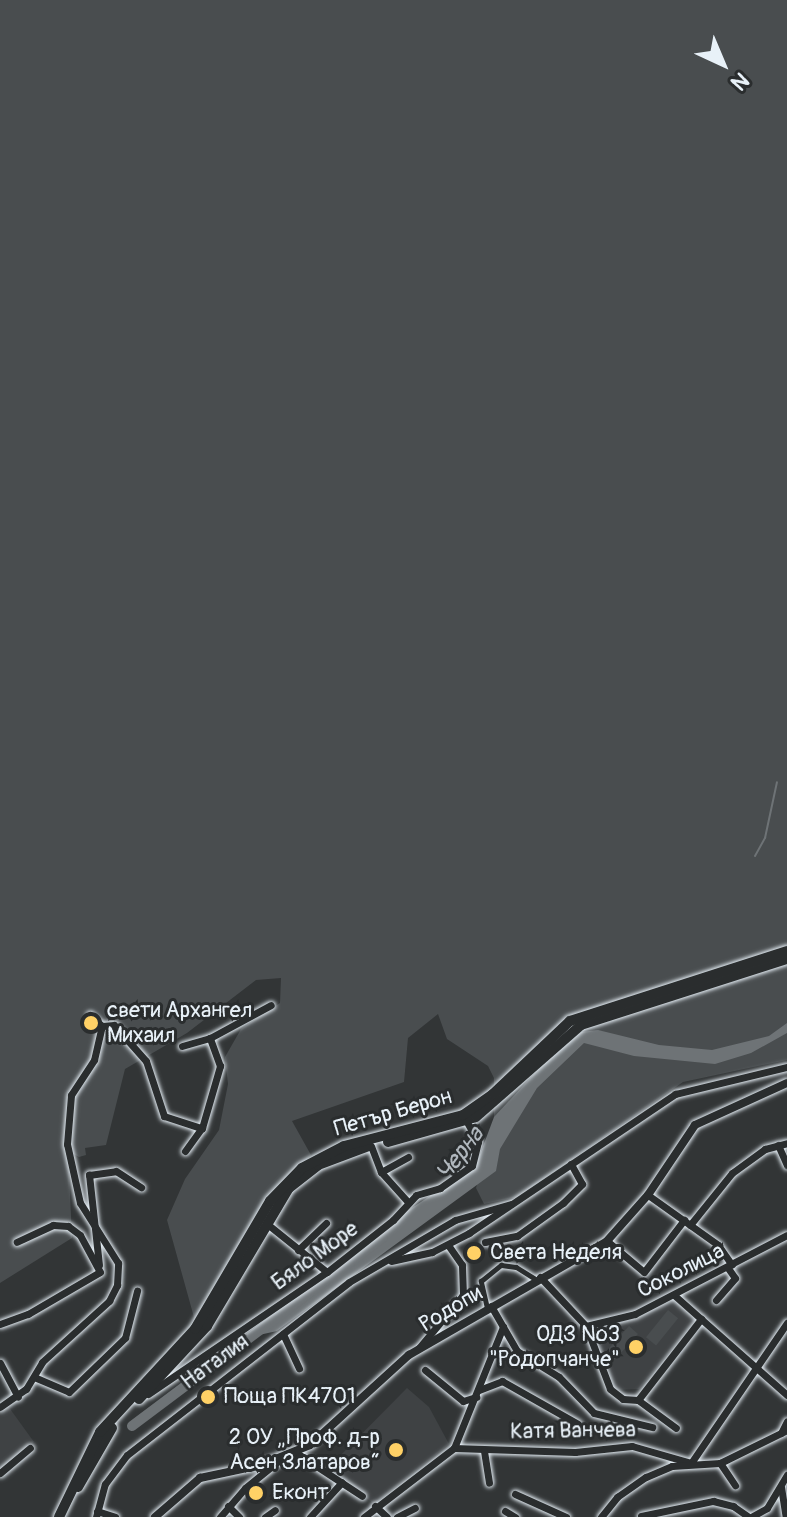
<!DOCTYPE html>
<html>
<head>
<meta charset="utf-8">
<style>
	body { margin:0 }
	#map { position:relative; width:787px; height:1517px; overflow:hidden; background:#323536; font-family:Pangolin,sans-serif }
	div>[style] { position:absolute }
	[style*='--x'] { left:calc(var(--x)*1px); top:calc(var(--y)*1px); width:calc(var(--w)*1px); rotate:calc(var(--a)*1deg) }
	.built>* { inset:0; background:#3f4244 }
	.green>* { inset:0; background:#494d4f; transform-origin:0 0 }
	.water>* { inset:0; background:#6e7376 }
	.stream>* { height:2px; margin:-1px; padding:0 1px; transform-origin:1px; border-radius:1px; background:#6e7376 }
	.river>* { height:10px; margin:-5px; padding:0 5px; transform-origin:5px; border-radius:5px; background:#6e7376 }
	.roads { filter:drop-shadow(0 0 2px #e8f1f8) drop-shadow(0 0 2px #e8f1f8) }
	.pedestrian>* { height:5px; margin:-2.5px; padding:0 2.5px; transform-origin:2.5px; border-radius:2.5px; background:#2a2d2e }
	.minor>* { height:7px; margin:-3.5px; padding:0 3.5px; transform-origin:3.5px; border-radius:3.5px; background:#2a2d2e }
	.tertiary>* { height:8px; margin:-4px; padding:0 4px; transform-origin:4px; border-radius:4px; background:#2a2d2e }
	.secondary>* { height:10px; margin:-5px; padding:0 5px; transform-origin:5px; border-radius:5px; background:#2a2d2e }
	.dots>* { width:22px; height:22px; translate:-50% -50%; box-sizing:border-box; border:4px solid #2a2d2e; border-radius:50% }
	span { translate:-50% -50%; white-space:nowrap; text-align:center; line-height:1.15; -webkit-text-stroke:6px #2a2d2e; paint-order:stroke }
	.poi-label { font-size:22px; color:#e8f1f8 }
	.left { translate:0 -50%; text-align:left }
	.right { translate:-100% -50%; text-align:right }
	.street-label { font-size:22px; color:#e8f1f8 }
	.water-label { font-size:24px; color:#b1b8be; font-style:italic }
	.north { position:absolute; left:683px; top:24px; width:80px; height:80px; -webkit-text-stroke:6px #2a2d2e; paint-order:stroke; rotate:136deg; font-size:22px; font-weight:700; line-height:32px; text-align:center; color:#e8f1f8 }
	.north::after { content:''; display:block; margin:auto; width:28px; height:36px; background:#e8f1f8; clip-path:polygon(50% 0,100% 100%,50% 72%,0 100%) }
</style>
</head>
<body>
<div id="map">
	<div class="built">
		<div style="clip-path:polygon(675px 1299px,697px 1318px,639px 1389px,615px 1390px,594px 1328px,635px 1319px)"></div>
		<div style="clip-path:polygon(407px 1388px,429px 1407px,449px 1444px,374px 1504px,328px 1468px)"></div>
		<div style="clip-path:polygon(8px 1406px,34px 1442px,0 1471px,0 1410px)"></div>
	</div>
	<div class="green">
		<div style="clip-path:polygon(0 0,787px 0,787px 1060px,683px 1082px,517px 1197px,484px 1204px,476px 1188px,494px 1127px,494px 1078px,488px 1066px,447px 1039px,438px 1014px,408px 1038px,404px 1082px,292px 1121px,311px 1155px,269px 1198px,195px 1321px,167px 1220px,185px 1179px,219px 1130px,228px 1084px,225px 1057px,241px 1029px,280px 1003px,281px 978px,256px 980px,187px 1033px,125px 1069px,106px 1145px,85px 1148px,86px 1155px,79px 1157px,68px 1151px,72px 1238px,0 1283px)"></div>
		<div style="left:668px;top:1310px;width:13px;height:35px;rotate:39deg"></div>
		<div style="left:629px;top:1326px;width:12px;height:34px;rotate:42deg"></div>
	</div>
	<div class="water">
		<div style="clip-path:polygon(787px 1023px,787px 1033px,751px 1053px,715px 1064px,634px 1056px,584px 1043px,537px 1088px,500px 1149px,496px 1171px,277px 1331px,259px 1335px,367px 1252px,394px 1220px,476px 1165px,494px 1117px,548px 1059px,581px 1032px,598px 1030px,659px 1045px,712px 1050px,769px 1036px)"></div>
	</div>
	<div class="stream">
		<div style="--x:755;--y:856;--w:21;--a:-61"></div>
		<div style="--x:765;--y:838;--w:57;--a:-77.9"></div>
	</div>
	<div class="river">
		<div style="--x:132;--y:1426;--w:313;--a:-36.9"></div>
	</div>
	<div class="roads">
		<div class="pedestrian">
			<div style="--x:487;--y:1308;--w:28;--a:-103"></div>
			<div style="--x:481;--y:1281;--w:26;--a:-39"></div>
			<div style="--x:501;--y:1265;--w:15;--a:8"></div>
			<div style="--x:516;--y:1267;--w:22;--a:32"></div>
		</div>
		<div class="minor">
			<div style="--x:90;--y:1015;--w:16;--a:43"></div>
			<div style="--x:102;--y:1026;--w:12;--a:-5"></div>
			<div style="--x:114;--y:1025;--w:48;--a:48.4"></div>
			<div style="--x:146;--y:1061;--w:58;--a:71.9"></div>
			<div style="--x:164;--y:1116;--w:40;--a:18"></div>
			<div style="--x:202;--y:1128;--w:65;--a:-73.8"></div>
			<div style="--x:220;--y:1066;--w:30;--a:-110"></div>
			<div style="--x:182;--y:1046;--w:29;--a:-16"></div>
			<div style="--x:210;--y:1038;--w:69;--a:-28.4"></div>
			<div style="--x:778;--y:1145;--w:22;--a:66"></div>
			<div style="--x:371;--y:1146;--w:28;--a:69"></div>
			<div style="--x:381;--y:1172;--w:40;--a:48"></div>
			<div style="--x:185;--y:1151;--w:29;--a:-54"></div>
			<div style="--x:381;--y:1172;--w:31;--a:-29"></div>
			<div style="--x:648;--y:1195;--w:86;--a:35.5"></div>
			<div style="--x:718;--y:1245;--w:24;--a:55"></div>
			<div style="--x:266;--y:1223;--w:78;--a:38.8"></div>
			<div style="--x:690;--y:1225;--w:67;--a:-51.1"></div>
			<div style="--x:732;--y:1173;--w:41;--a:-36"></div>
			<div style="--x:765;--y:1149;--w:23;--a:-15"></div>
			<div style="--x:607;--y:1241;--w:48;--a:40"></div>
			<div style="--x:644;--y:1272;--w:66;--a:-52.4"></div>
			<div style="--x:485;--y:1242;--w:33;--a:-11"></div>
			<div style="--x:517;--y:1236;--w:57;--a:-35.7"></div>
			<div style="--x:563;--y:1203;--w:27;--a:-45"></div>
			<div style="--x:582;--y:1184;--w:23;--a:-119"></div>
			<div style="--x:298;--y:1250;--w:39;--a:-44"></div>
			<div style="--x:391;--y:1261;--w:42;--a:-12.4"></div>
			<div style="--x:432;--y:1252;--w:42;--a:-27.2"></div>
			<div style="--x:469;--y:1233;--w:249;--a:-34"></div>
			<div style="--x:675;--y:1094;--w:115;--a:-13.6"></div>
			<div style="--x:99;--y:1265;--w:91;--a:-96.3"></div>
			<div style="--x:89;--y:1175;--w:27;--a:-8"></div>
			<div style="--x:116;--y:1171;--w:30;--a:33"></div>
			<div style="--x:540;--y:1277;--w:67;--a:46.8"></div>
			<div style="--x:586;--y:1326;--w:67;--a:69.1"></div>
			<div style="--x:610;--y:1389;--w:16;--a:38"></div>
			<div style="--x:623;--y:1399;--w:15;--a:4"></div>
			<div style="--x:638;--y:1400;--w:47;--a:36.4"></div>
			<div style="--x:674;--y:1295;--w:151;--a:41.5"></div>
			<div style="--x:716;--y:1300;--w:29;--a:-49"></div>
			<div style="--x:735;--y:1278;--w:12;--a:-125"></div>
			<div style="--x:491;--y:1306;--w:52;--a:60"></div>
			<div style="--x:517;--y:1351;--w:49;--a:31.8"></div>
			<div style="--x:559;--y:1377;--w:50;--a:45.8"></div>
			<div style="--x:594;--y:1413;--w:60;--a:13.6"></div>
			<div style="--x:0;--y:1324;--w:30;--a:-20"></div>
			<div style="--x:28;--y:1314;--w:83;--a:-30.3"></div>
			<div style="--x:100;--y:1272;--w:42;--a:-118.4"></div>
			<div style="--x:80;--y:1235;--w:15;--a:-143"></div>
			<div style="--x:68;--y:1226;--w:15;--a:-176"></div>
			<div style="--x:53;--y:1225;--w:40;--a:155"></div>
			<div style="--x:586;--y:1326;--w:50;--a:-13.8"></div>
			<div style="--x:635;--y:1314;--w:171;--a:-27.5"></div>
			<div style="--x:283;--y:1334;--w:38;--a:65"></div>
			<div style="--x:418;--y:1349;--w:70;--a:-50.2"></div>
			<div style="--x:463;--y:1295;--w:30;--a:-92"></div>
			<div style="--x:462;--y:1265;--w:24;--a:-125"></div>
			<div style="--x:0;--y:1363;--w:38;--a:62"></div>
			<div style="--x:425;--y:1370;--w:49;--a:39.2"></div>
			<div style="--x:463;--y:1401;--w:14;--a:-17"></div>
			<div style="--x:34;--y:1377;--w:38;--a:23"></div>
			<div style="--x:69;--y:1392;--w:78;--a:-44"></div>
			<div style="--x:125;--y:1338;--w:49;--a:-75.7"></div>
			<div style="--x:479;--y:1390;--w:25;--a:-21"></div>
			<div style="--x:502;--y:1381;--w:87;--a:29.5"></div>
			<div style="--x:148;--y:1394;--w:217;--a:-34.3"></div>
			<div style="--x:327;--y:1272;--w:84;--a:-38.2"></div>
			<div style="--x:393;--y:1220;--w:34;--a:-47"></div>
			<div style="--x:416;--y:1195;--w:25;--a:-16"></div>
			<div style="--x:440;--y:1188;--w:39;--a:-35"></div>
			<div style="--x:472;--y:1166;--w:25;--a:-76"></div>
			<div style="--x:478;--y:1142;--w:23;--a:-119"></div>
			<div style="--x:638;--y:1400;--w:103;--a:-52.1"></div>
			<div style="--x:0;--y:1407;--w:32;--a:-35"></div>
			<div style="--x:26;--y:1389;--w:31;--a:-59"></div>
			<div style="--x:42;--y:1362;--w:91;--a:-42.3"></div>
			<div style="--x:109;--y:1301;--w:18;--a:-63"></div>
			<div style="--x:117;--y:1285;--w:22;--a:-87"></div>
			<div style="--x:118;--y:1263;--w:71;--a:-122.3"></div>
			<div style="--x:80;--y:1203;--w:60;--a:-102.4"></div>
			<div style="--x:67;--y:1144;--w:49;--a:-85.3"></div>
			<div style="--x:71;--y:1095;--w:42;--a:-56.7"></div>
			<div style="--x:94;--y:1060;--w:35;--a:-77"></div>
			<div style="--x:781;--y:1433;--w:13;--a:-63"></div>
			<div style="--x:454;--y:1448;--w:121;--a:1.9"></div>
			<div style="--x:575;--y:1452;--w:57;--a:-6"></div>
			<div style="--x:632;--y:1446;--w:61;--a:16.1"></div>
			<div style="--x:484;--y:1451;--w:32;--a:81"></div>
			<div style="--x:295;--y:1452;--w:80;--a:33.3"></div>
			<div style="--x:691;--y:1463;--w:170;--a:-55.6"></div>
			<div style="--x:720;--y:1463;--w:27;--a:56"></div>
			<div style="--x:0;--y:1473;--w:39;--a:-40"></div>
			<div style="--x:781;--y:1487;--w:30;--a:81"></div>
			<div style="--x:515;--y:1494;--w:56;--a:24.3"></div>
			<div style="--x:228;--y:1506;--w:16;--a:45"></div>
			<div style="--x:375;--y:1506;--w:16;--a:43"></div>
			<div style="--x:97;--y:1511;--w:19;--a:18"></div>
			<div style="--x:505;--y:1511;--w:12;--a:31"></div>
			<div style="--x:641;--y:1516;--w:74;--a:-11.8"></div>
			<div style="--x:713;--y:1501;--w:21;--a:14"></div>
			<div style="--x:733;--y:1506;--w:19;--a:35"></div>
			<div style="--x:96;--y:1517;--w:34;--a:-75"></div>
			<div style="--x:105;--y:1484;--w:36;--a:-53"></div>
			<div style="--x:127;--y:1455;--w:281;--a:-37.9"></div>
			<div style="--x:349;--y:1282;--w:123;--a:-30.3"></div>
			<div style="--x:455;--y:1220;--w:58;--a:-15.9"></div>
			<div style="--x:220;--y:1517;--w:38;--a:-49"></div>
			<div style="--x:245;--y:1488;--w:48;--a:-39"></div>
			<div style="--x:265;--y:1517;--w:12;--a:-35"></div>
			<div style="--x:310;--y:1517;--w:47;--a:-47.6"></div>
			<div style="--x:364;--y:1517;--w:113;--a:-37.5"></div>
			<div style="--x:454;--y:1448;--w:131;--a:-68"></div>
			<div style="--x:397;--y:1517;--w:20;--a:-27"></div>
			<div style="--x:601;--y:1517;--w:26;--a:-51"></div>
			<div style="--x:617;--y:1497;--w:35;--a:-35"></div>
			<div style="--x:646;--y:1477;--w:28;--a:-23"></div>
			<div style="--x:672;--y:1466;--w:48;--a:-3.6"></div>
			<div style="--x:720;--y:1463;--w:75;--a:-26.2"></div>
			<div style="--x:751;--y:1517;--w:18;--a:-29"></div>
			<div style="--x:767;--y:1508;--w:39;--a:-59"></div>
		</div>
		<div class="tertiary">
			<div style="--x:155;--y:1517;--w:60;--a:-40.9"></div>
			<div style="--x:200;--y:1478;--w:62;--a:-12"></div>
			<div style="--x:261;--y:1465;--w:53;--a:-22.2"></div>
			<div style="--x:310;--y:1445;--w:134;--a:-42.3"></div>
			<div style="--x:409;--y:1355;--w:228;--a:-29.9"></div>
			<div style="--x:607;--y:1241;--w:62;--a:-48.3"></div>
			<div style="--x:648;--y:1195;--w:84;--a:-56.1"></div>
			<div style="--x:695;--y:1125;--w:101;--a:-24.5"></div>
		</div>
		<div class="secondary">
			<div style="--x:388;--y:1142;--w:91;--a:-15.9"></div>
			<div style="--x:476;--y:1117;--w:140;--a:-41.2"></div>
			<div style="--x:581;--y:1025;--w:216;--a:-17.8"></div>
			<div style="--x:139;--y:1399;--w:100;--a:-47"></div>
			<div style="--x:207;--y:1326;--w:161;--a:-59.3"></div>
			<div style="--x:289;--y:1188;--w:37;--a:-38"></div>
			<div style="--x:318;--y:1165;--w:54;--a:-20.4"></div>
			<div style="--x:78;--y:1487;--w:68;--a:-60"></div>
			<div style="--x:59;--y:1517;--w:94;--a:-64.2"></div>
			<div style="--x:100;--y:1432;--w:140;--a:-47.3"></div>
			<div style="--x:195;--y:1329;--w:148;--a:-59.6"></div>
			<div style="--x:270;--y:1201;--w:46;--a:-45.9"></div>
			<div style="--x:302;--y:1168;--w:47;--a:-27.6"></div>
			<div style="--x:344;--y:1146;--w:123;--a:-14.6"></div>
			<div style="--x:463;--y:1115;--w:37;--a:-35"></div>
			<div style="--x:493;--y:1094;--w:106;--a:-43.5"></div>
			<div style="--x:570;--y:1021;--w:228;--a:-17.9"></div>
		</div>
	</div>
	<div class="dots">
		<div style="left:91px;top:1023px;background:#ffd166"></div>
		<div style="left:474px;top:1253px;background:#ffd166"></div>
		<div style="left:636px;top:1347px;background:#ffd166"></div>
		<div style="left:208px;top:1397px;background:#ffd166"></div>
		<div style="left:396px;top:1450px;background:#ffd166"></div>
		<div style="left:256px;top:1493px;background:#ffd166"></div>
	</div>
	<div class="poi-label">
		<span class="left" style="left:107px;top:1023px">свети Архангел<br>Михаил</span>
		<span class="left" style="left:490px;top:1253px">Света Неделя</span>
		<span class="right" style="left:620px;top:1347px">ОДЗ №3<br>"Родопчанче"</span>
		<span class="left" style="left:224px;top:1397px">Поща ПК4701</span>
		<span class="right" style="left:380px;top:1450px">2 ОУ „Проф. д-р<br>Асен Златаров“</span>
		<span class="left" style="left:272px;top:1493px">Еконт</span>
	</div>
	<div class="street-label">
		<span style="left:393px;top:1113px;rotate:-16deg">Петър Берон</span>
		<span style="left:315px;top:1256px;rotate:-36deg">Бяло Море</span>
		<span style="left:681px;top:1271px;rotate:-27deg">Соколица</span>
		<span style="left:451px;top:1309px;rotate:-31deg">Родопи</span>
		<span style="left:215px;top:1362px;rotate:-36deg">Наталия</span>
		<span style="left:573px;top:1431px;rotate:-1deg">Катя Ванчева</span>
	</div>
	<div class="water-label">
		<span style="left:460px;top:1154px;rotate:-52deg">Черна</span>
	</div>
	<div class="north">N</div>
</div>
</body>
</html>
